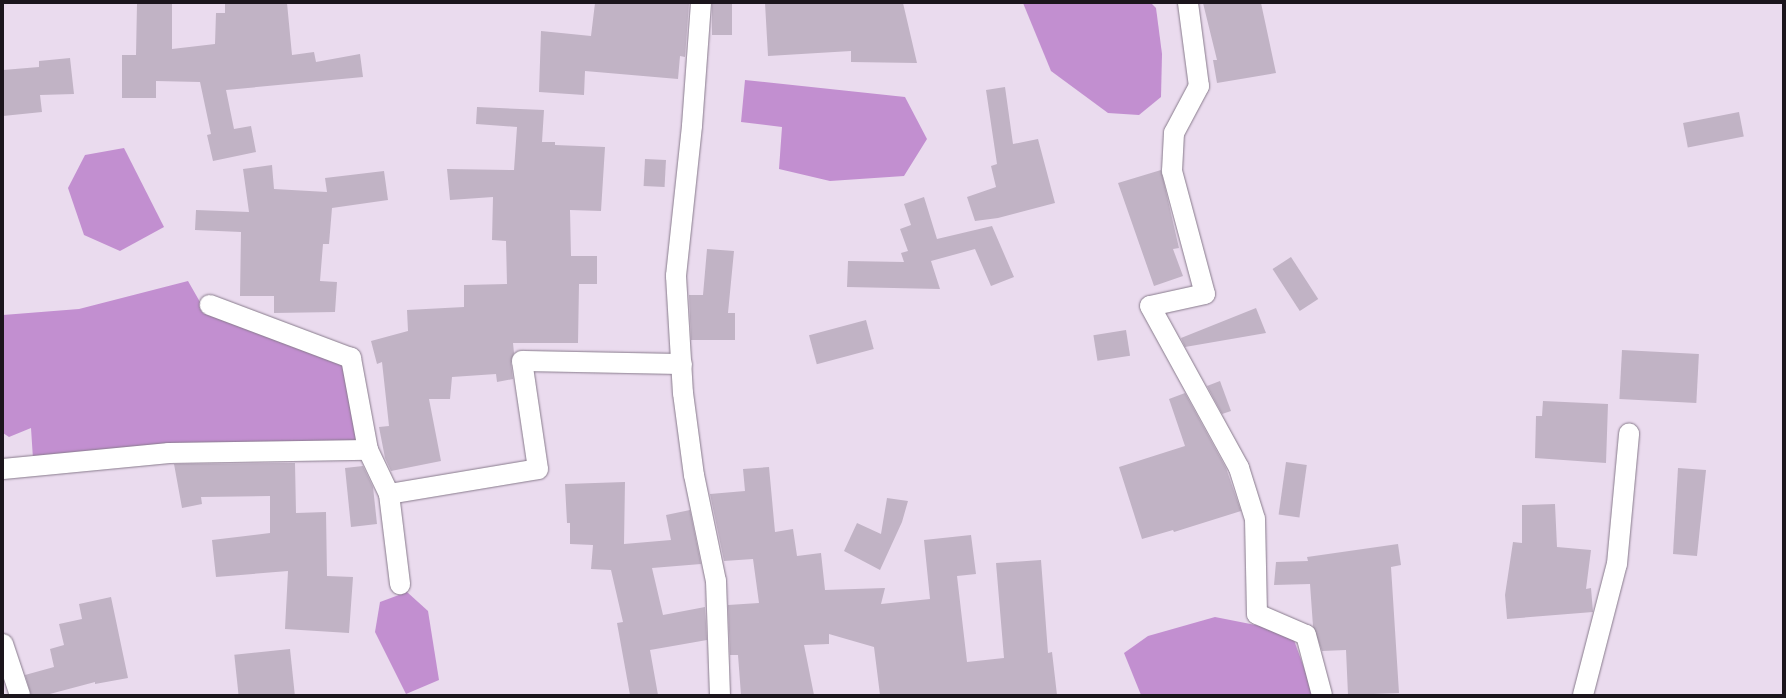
<!DOCTYPE html>
<html>
<head>
<meta charset="utf-8">
<style>
	body { margin:0 }
	#map { position:relative; width:1786px; height:698px; overflow:hidden; background:#eadbee; font-family:"Noto Sans",sans-serif }
	div>[style] { position:absolute }
	[style*='--x'] { left:calc(var(--x)*1px); top:calc(var(--y)*1px); width:calc(var(--w)*1px); rotate:calc(var(--a)*1deg) }
	.water>* { inset:0; background:#c28fd0 }
	.building>* { inset:0; background:#c1b3c5; transform-origin:0 0 }
	.roads { filter:drop-shadow(0 0 1px #887b8c) drop-shadow(0 0 1px #887b8c) }
	.minor>* { height:20px; margin:-10px; padding:0 10px; transform-origin:10px; border-radius:10px; background:#fff }
	span { translate:-50% -50%; white-space:nowrap; text-align:center; line-height:1.15; -webkit-text-stroke:3px #eadbee; paint-order:stroke }
	.frame { position:absolute; inset:0; border:4px solid #1b151c; pointer-events:none }
</style>
</head>
<body>
<div id="map">
	<div class="water">
		<div style="clip-path:polygon(1023px 3px,1151px 3px,1156px 8px,1162px 54px,1161px 97px,1139px 115px,1108px 113px,1051px 71px)"></div>
		<div style="clip-path:polygon(745px 80px,905px 97px,927px 139px,904px 176px,830px 181px,779px 169px,782px 127px,741px 122px)"></div>
		<div style="clip-path:polygon(124px 148px,164px 227px,120px 251px,84px 235px,68px 188px,85px 155px)"></div>
		<div style="clip-path:polygon(188px 281px,204px 309px,344px 361px,363px 442px,33px 459px,31px 428px,9px 437px,3px 433px,3px 315px,79px 309px)"></div>
		<div style="clip-path:polygon(407px 592px,428px 611px,439px 680px,406px 694px,375px 632px,380px 602px)"></div>
		<div style="clip-path:polygon(1215px 617px,1291px 632px,1314px 695px,1141px 695px,1124px 653px,1148px 636px)"></div>
	</div>
	<div class="building">
		<div style="clip-path:polygon(137px 3px,172px 4px,172px 49px,215px 44px,216px 13px,225px 13px,225px 3px,287px 3px,292px 55px,314px 52px,316px 62px,360px 54px,363px 77px,226px 90px,234px 129px,251px 126px,256px 152px,213px 161px,207px 135px,211px 134px,200px 82px,156px 81px,156px 98px,122px 98px,122px 55px,136px 55px)"></div>
		<div style="clip-path:polygon(595px 3px,689px 3px,685px 57px,680px 56px,678px 79px,585px 71px,584px 95px,539px 92px,541px 31px,591px 36px)"></div>
		<div style="left:712px;top:3px;width:20px;height:32px"></div>
		<div style="clip-path:polygon(765px 3px,903px 3px,917px 63px,851px 62px,851px 51px,768px 56px)"></div>
		<div style="clip-path:polygon(1203px 3px,1261px 3px,1276px 73px,1217px 83px,1213px 60px,1217px 60px)"></div>
		<div style="clip-path:polygon(70px 58px,74px 94px,40px 95px,42px 112px,3px 116px,3px 70px,39px 67px,39px 61px)"></div>
		<div style="clip-path:polygon(1005px 87px,1013px 144px,1038px 139px,1055px 203px,998px 218px,975px 221px,967px 197px,996px 187px,991px 166px,997px 164px,986px 90px)"></div>
		<div style="clip-path:polygon(477px 107px,544px 110px,542px 142px,555px 142px,555px 145px,605px 147px,601px 211px,570px 210px,571px 256px,597px 256px,597px 284px,579px 284px,578px 343px,513px 343px,514px 353px,511px 363px,513px 379px,497px 382px,496px 374px,452px 377px,450px 399px,429px 399px,441px 461px,391px 471px,385px 458px,379px 427px,389px 426px,382px 362px,377px 364px,371px 341px,408px 331px,407px 310px,464px 307px,464px 285px,507px 284px,506px 241px,492px 240px,493px 197px,450px 200px,447px 169px,514px 170px,517px 127px,476px 124px)"></div>
		<div style="left:1739px;top:112px;width:25px;height:57px;rotate:79deg"></div>
		<div style="left:645px;top:159px;width:21px;height:27px;rotate:3deg"></div>
		<div style="clip-path:polygon(272px 165px,274px 189px,327px 192px,325px 178px,384px 171px,388px 200px,332px 208px,329px 244px,323px 244px,320px 281px,337px 282px,335px 312px,274px 313px,274px 296px,240px 296px,241px 232px,195px 230px,196px 210px,249px 212px,243px 169px)"></div>
		<div style="clip-path:polygon(1161px 170px,1179px 248px,1173px 249px,1183px 276px,1154px 286px,1118px 183px)"></div>
		<div style="clip-path:polygon(924px 197px,937px 239px,992px 226px,1014px 277px,991px 286px,975px 249px,931px 261px,940px 289px,847px 287px,848px 261px,904px 262px,901px 253px,908px 251px,900px 229px,911px 225px,904px 204px)"></div>
		<div style="clip-path:polygon(707px 249px,734px 251px,728px 313px,735px 313px,735px 340px,691px 340px,689px 295px,703px 295px)"></div>
		<div style="left:1291px;top:257px;width:50px;height:22px;rotate:57deg"></div>
		<div style="clip-path:polygon(1256px 308px,1266px 333px,1185px 347px,1181px 338px)"></div>
		<div style="left:866px;top:320px;width:30px;height:59px;rotate:75deg"></div>
		<div style="left:1126px;top:330px;width:26px;height:33px;rotate:81deg"></div>
		<div style="left:1622px;top:350px;width:77px;height:49px;rotate:3deg"></div>
		<div style="clip-path:polygon(1220px 381px,1231px 411px,1222px 414px,1207px 386px)"></div>
		<div style="clip-path:polygon(1185px 393px,1226px 468px,1241px 511px,1174px 532px,1173px 530px,1142px 539px,1119px 467px,1185px 446px,1169px 399px)"></div>
		<div style="clip-path:polygon(1543px 401px,1608px 404px,1606px 463px,1535px 458px,1536px 416px,1542px 416px)"></div>
		<div style="left:1286px;top:462px;width:21px;height:53px;rotate:8deg"></div>
		<div style="clip-path:polygon(295px 463px,296px 513px,326px 512px,327px 576px,353px 577px,349px 633px,285px 629px,288px 571px,216px 577px,212px 540px,270px 533px,270px 496px,201px 497px,202px 504px,182px 508px,174px 464px)"></div>
		<div style="clip-path:polygon(363px 466px,373px 487px,377px 524px,351px 527px,345px 468px)"></div>
		<div style="clip-path:polygon(769px 467px,775px 532px,793px 529px,797px 556px,821px 553px,825px 590px,885px 588px,881px 604px,930px 599px,924px 540px,971px 535px,976px 574px,957px 576px,967px 662px,1004px 658px,996px 563px,1041px 560px,1048px 653px,1052px 652px,1057px 695px,880px 695px,874px 647px,829px 634px,829px 644px,804px 645px,814px 695px,741px 695px,738px 655px,730px 655px,728px 605px,759px 603px,753px 559px,724px 561px,710px 494px,745px 491px,743px 469px)"></div>
		<div style="clip-path:polygon(1678px 468px,1706px 470px,1697px 556px,1673px 554px)"></div>
		<div style="clip-path:polygon(625px 482px,624px 544px,671px 540px,666px 515px,690px 510px,701px 564px,652px 568px,663px 615px,705px 607px,707px 640px,650px 650px,658px 695px,630px 695px,617px 623px,623px 622px,611px 570px,591px 569px,593px 545px,570px 544px,570px 523px,567px 523px,565px 484px)"></div>
		<div style="clip-path:polygon(887px 498px,908px 501px,902px 522px,880px 570px,844px 551px,857px 523px,881px 534px)"></div>
		<div style="clip-path:polygon(1555px 504px,1557px 547px,1591px 550px,1586px 589px,1591px 588px,1593px 612px,1507px 619px,1505px 595px,1513px 542px,1522px 543px,1522px 505px)"></div>
		<div style="clip-path:polygon(1398px 544px,1401px 565px,1391px 567px,1399px 693px,1348px 695px,1346px 650px,1322px 651px,1313px 626px,1310px 584px,1274px 585px,1276px 562px,1308px 561px,1307px 557px)"></div>
		<div style="clip-path:polygon(111px 597px,128px 678px,95px 684px,95px 682px,46px 695px,31px 695px,25px 675px,54px 667px,50px 649px,64px 645px,59px 624px,82px 619px,79px 604px)"></div>
		<div style="left:290px;top:649px;width:46px;height:56px;rotate:84deg"></div>
	</div>
	<div class="roads">
		<div class="minor">
			<div style="--x:701;--y:3;--w:123;--a:94.2"></div>
			<div style="--x:692;--y:126;--w:151;--a:96.1"></div>
			<div style="--x:676;--y:276;--w:117;--a:86.6"></div>
			<div style="--x:683;--y:393;--w:83;--a:82.4"></div>
			<div style="--x:694;--y:475;--w:108;--a:78.3"></div>
			<div style="--x:716;--y:581;--w:114;--a:88"></div>
			<div style="--x:1188;--y:3;--w:84;--a:82.5"></div>
			<div style="--x:1199;--y:86;--w:53;--a:118"></div>
			<div style="--x:1174;--y:133;--w:38;--a:93"></div>
			<div style="--x:1172;--y:171;--w:127;--a:75"></div>
			<div style="--x:1205;--y:294;--w:56;--a:167.7"></div>
			<div style="--x:1150;--y:306;--w:185;--a:61.2"></div>
			<div style="--x:1239;--y:468;--w:53;--a:72.6"></div>
			<div style="--x:1255;--y:519;--w:95;--a:88.8"></div>
			<div style="--x:1257;--y:614;--w:53;--a:23.2"></div>
			<div style="--x:1306;--y:635;--w:62;--a:75.1"></div>
			<div style="--x:368;--y:450;--w:49;--a:64.5"></div>
			<div style="--x:389;--y:494;--w:151;--a:-9.5"></div>
			<div style="--x:538;--y:469;--w:109;--a:-98.4"></div>
			<div style="--x:522;--y:361;--w:160;--a:1.1"></div>
			<div style="--x:3;--y:469;--w:167;--a:-5.5"></div>
			<div style="--x:169;--y:453;--w:199;--a:-0.9"></div>
			<div style="--x:368;--y:450;--w:94;--a:-100.5"></div>
			<div style="--x:351;--y:358;--w:151;--a:-159.4"></div>
			<div style="--x:389;--y:494;--w:91;--a:83"></div>
			<div style="--x:3;--y:644;--w:54;--a:71.6"></div>
			<div style="--x:1583;--y:695;--w:135;--a:-75.5"></div>
			<div style="--x:1617;--y:564;--w:131;--a:-84.7"></div>
		</div>
	</div>
	<div class="frame"></div>
</div>
</body>
</html>
